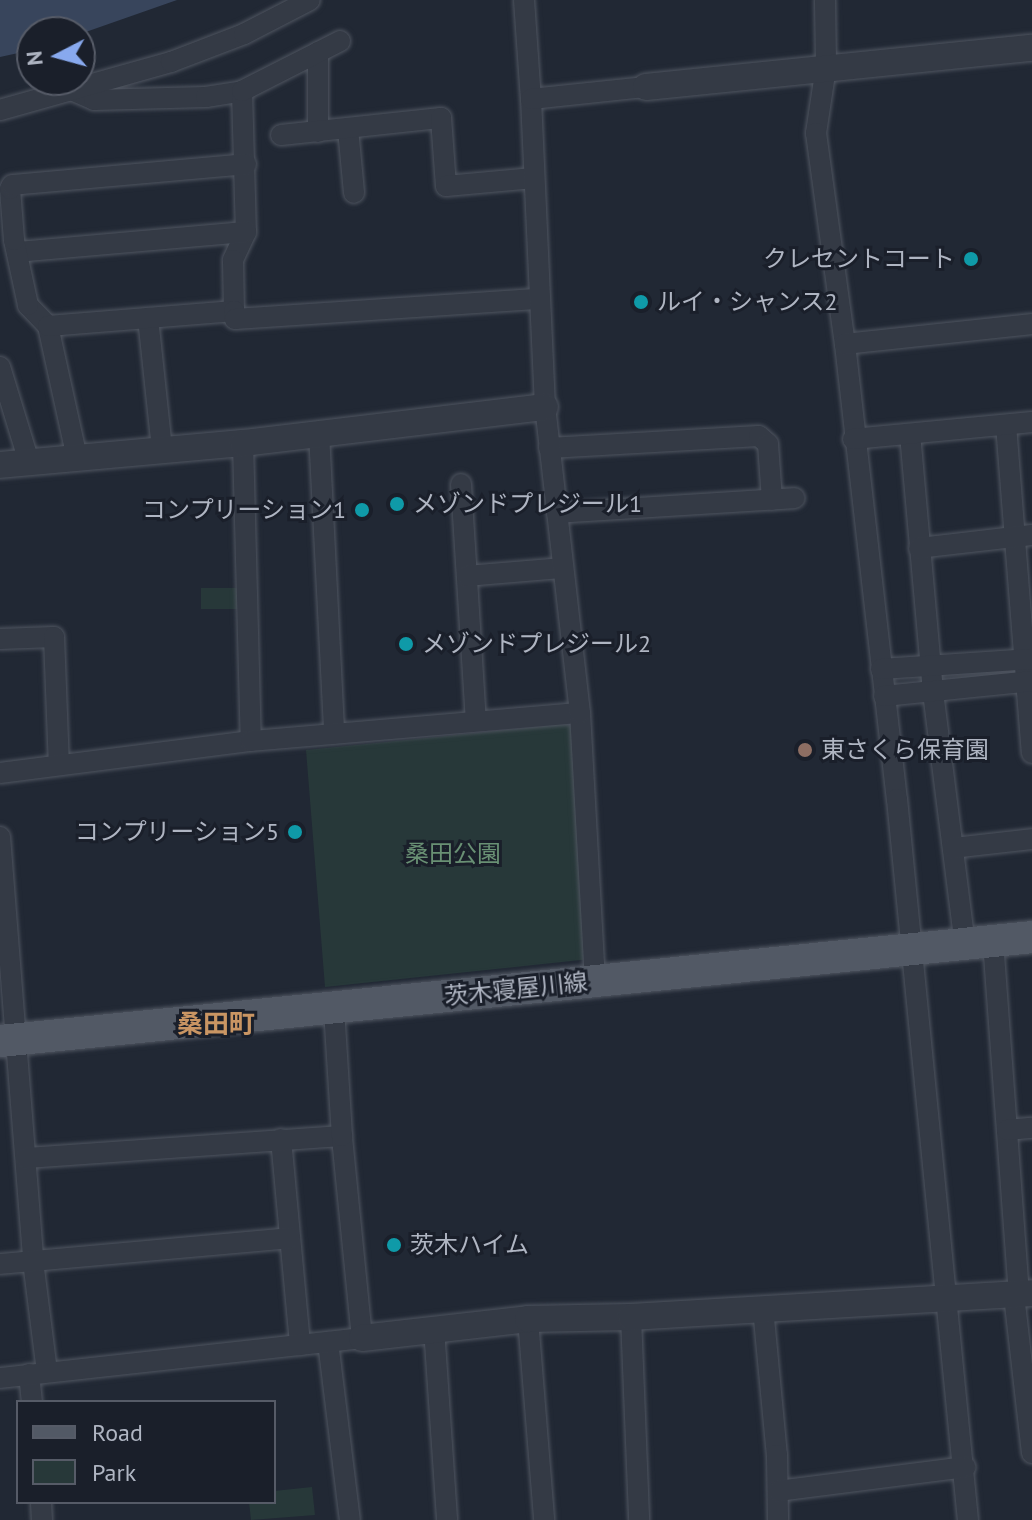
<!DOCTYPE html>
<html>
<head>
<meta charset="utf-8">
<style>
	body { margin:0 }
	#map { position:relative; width:1032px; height:1520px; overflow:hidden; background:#212834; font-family:"PT Sans","Noto Sans JP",sans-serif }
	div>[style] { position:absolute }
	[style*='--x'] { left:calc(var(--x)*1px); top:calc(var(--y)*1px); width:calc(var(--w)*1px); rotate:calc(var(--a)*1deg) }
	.green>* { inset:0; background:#273839; transform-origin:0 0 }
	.water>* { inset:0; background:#38455c }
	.roads { filter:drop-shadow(0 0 2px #4f5560) drop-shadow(0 0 2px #4f5560) }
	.minor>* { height:20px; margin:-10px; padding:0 10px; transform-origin:10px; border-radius:10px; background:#343a45 }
	.tertiary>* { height:26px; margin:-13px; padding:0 13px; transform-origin:13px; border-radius:13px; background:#343a45 }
	.primary>* { height:32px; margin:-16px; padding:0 16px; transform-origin:16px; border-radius:16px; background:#525965 }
	.dots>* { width:22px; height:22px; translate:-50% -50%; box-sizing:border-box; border:4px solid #1a1f2a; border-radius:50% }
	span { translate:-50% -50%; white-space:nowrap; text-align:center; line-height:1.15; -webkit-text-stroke:6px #1a1f2a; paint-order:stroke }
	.poi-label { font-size:24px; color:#afb5c2 }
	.right { translate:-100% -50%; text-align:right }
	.left { translate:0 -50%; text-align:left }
	.park-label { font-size:24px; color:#699074 }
	.street-label { font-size:24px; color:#afb5c2 }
	.neighbourhood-label { font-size:26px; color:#c99563; font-weight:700 }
	.legend { position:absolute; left:16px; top:1400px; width:260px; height:104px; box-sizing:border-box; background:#1a1f2a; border:2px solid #565b67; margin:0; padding:10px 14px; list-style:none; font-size:24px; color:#afb5c2 }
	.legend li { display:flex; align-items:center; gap:16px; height:40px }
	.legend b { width:40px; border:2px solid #565b67 }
	.north { position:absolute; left:16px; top:16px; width:80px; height:80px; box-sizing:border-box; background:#1a1f2a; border:2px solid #565b67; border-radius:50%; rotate:264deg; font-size:22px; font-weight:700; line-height:32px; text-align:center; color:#afb5c2 }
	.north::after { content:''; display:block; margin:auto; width:28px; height:36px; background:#88a9ee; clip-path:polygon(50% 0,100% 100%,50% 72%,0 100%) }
</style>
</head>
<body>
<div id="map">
	<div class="green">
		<div style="left:238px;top:588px;width:21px;height:37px;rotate:90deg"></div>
		<div style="clip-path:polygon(565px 724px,572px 727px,590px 959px,325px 987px,306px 750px)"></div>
		<div style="clip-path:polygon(312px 1487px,315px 1515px,251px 1520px,249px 1502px,274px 1502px,274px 1491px)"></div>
	</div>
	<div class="water">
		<div style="clip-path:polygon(0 0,177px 0,80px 34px,32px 32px,32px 50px,0 57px)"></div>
	</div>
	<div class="roads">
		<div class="minor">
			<div style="--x:524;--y:0;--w:99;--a:86"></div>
			<div style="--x:825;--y:0;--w:67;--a:89.1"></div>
			<div style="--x:826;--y:67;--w:67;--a:98.6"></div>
			<div style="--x:816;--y:133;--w:213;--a:82.2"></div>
			<div style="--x:845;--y:344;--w:458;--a:83.5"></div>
			<div style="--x:897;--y:799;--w:724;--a:84.38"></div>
			<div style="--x:318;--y:52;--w:80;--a:90"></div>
			<div style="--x:74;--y:91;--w:22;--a:24"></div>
			<div style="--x:94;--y:100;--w:112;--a:-1.5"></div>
			<div style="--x:206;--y:97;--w:36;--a:-9"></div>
			<div style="--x:242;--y:91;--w:141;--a:88.4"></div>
			<div style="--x:246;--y:232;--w:31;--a:115"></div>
			<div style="--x:233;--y:260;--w:51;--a:88.9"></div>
			<div style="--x:242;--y:91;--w:110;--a:-27"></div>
			<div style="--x:0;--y:110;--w:178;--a:-15.7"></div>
			<div style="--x:171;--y:62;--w:78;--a:-21"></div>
			<div style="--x:244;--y:34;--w:74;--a:-27.3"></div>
			<div style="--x:348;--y:129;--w:64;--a:84.6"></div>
			<div style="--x:281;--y:135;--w:161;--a:-6.1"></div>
			<div style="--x:441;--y:118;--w:68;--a:85.8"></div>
			<div style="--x:446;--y:186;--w:88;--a:-5.2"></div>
			<div style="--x:17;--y:252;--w:230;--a:-5"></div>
			<div style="--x:148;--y:318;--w:133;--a:83.9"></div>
			<div style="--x:48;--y:326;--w:29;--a:-134"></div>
			<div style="--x:28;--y:305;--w:66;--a:-102.2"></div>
			<div style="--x:14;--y:240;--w:51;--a:-94.5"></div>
			<div style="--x:10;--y:189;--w:4;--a:-63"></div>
			<div style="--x:12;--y:185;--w:235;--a:-5.1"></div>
			<div style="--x:845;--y:344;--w:188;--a:-6.1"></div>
			<div style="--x:0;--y:367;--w:99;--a:73"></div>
			<div style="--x:1006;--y:425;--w:329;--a:85.5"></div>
			<div style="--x:319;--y:433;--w:301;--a:87.1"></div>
			<div style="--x:910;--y:434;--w:259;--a:84.9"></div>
			<div style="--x:933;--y:692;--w:254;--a:82.8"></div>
			<div style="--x:853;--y:439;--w:180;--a:-5.4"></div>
			<div style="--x:243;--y:443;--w:298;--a:88.5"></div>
			<div style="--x:549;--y:448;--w:210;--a:-3.3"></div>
			<div style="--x:759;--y:436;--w:12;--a:42"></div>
			<div style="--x:768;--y:444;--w:56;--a:85.9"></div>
			<div style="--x:77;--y:458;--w:135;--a:-102.4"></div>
			<div style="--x:48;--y:326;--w:187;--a:-4.6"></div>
			<div style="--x:234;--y:311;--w:8;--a:83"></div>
			<div style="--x:235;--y:319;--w:305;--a:-3.8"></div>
			<div style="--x:461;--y:484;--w:237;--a:86.4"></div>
			<div style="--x:557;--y:513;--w:238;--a:-3.6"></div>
			<div style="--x:919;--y:548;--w:114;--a:-6.6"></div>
			<div style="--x:467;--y:576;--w:96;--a:-4.8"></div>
			<div style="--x:0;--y:639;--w:54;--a:-2.1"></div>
			<div style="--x:54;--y:637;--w:128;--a:87.8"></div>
			<div style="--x:881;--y:669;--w:151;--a:-3.8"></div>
			<div style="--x:884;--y:696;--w:149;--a:-5.8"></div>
			<div style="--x:0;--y:773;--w:253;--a:-7.3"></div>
			<div style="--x:251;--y:741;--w:330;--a:-4.9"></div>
			<div style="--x:0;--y:837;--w:425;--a:85.5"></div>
			<div style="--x:33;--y:1261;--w:112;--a:82.8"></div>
			<div style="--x:953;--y:848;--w:80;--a:-6.5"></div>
			<div style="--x:993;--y:941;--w:355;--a:85.8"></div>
			<div style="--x:595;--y:981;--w:268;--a:-93.2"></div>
			<div style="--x:580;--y:713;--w:308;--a:-96.5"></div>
			<div style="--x:545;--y:407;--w:308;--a:-92.6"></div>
			<div style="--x:531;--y:99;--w:116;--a:-6"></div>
			<div style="--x:1007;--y:1130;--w:25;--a:-5"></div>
			<div style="--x:281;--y:1139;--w:207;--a:84.7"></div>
			<div style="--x:26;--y:1158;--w:317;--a:-4"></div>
			<div style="--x:0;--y:1264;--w:291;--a:-5.1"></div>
			<div style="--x:1014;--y:1295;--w:159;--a:83.5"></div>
			<div style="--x:763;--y:1308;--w:148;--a:84.6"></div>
			<div style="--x:777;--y:1455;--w:65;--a:89.1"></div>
			<div style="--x:631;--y:1317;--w:203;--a:87.7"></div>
			<div style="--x:528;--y:1319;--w:202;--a:85.4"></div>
			<div style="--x:434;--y:1328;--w:192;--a:86.1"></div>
			<div style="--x:328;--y:1342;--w:179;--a:83"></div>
			<div style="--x:29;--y:1374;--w:28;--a:84"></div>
			<div style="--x:0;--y:1378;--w:364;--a:-6.3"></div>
			<div style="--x:362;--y:1338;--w:203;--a:-95.7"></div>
			<div style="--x:342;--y:1136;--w:128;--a:-93.6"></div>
			<div style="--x:778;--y:1491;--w:189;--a:-7.3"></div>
			<div style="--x:41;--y:1502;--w:18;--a:87"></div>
		</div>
		<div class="tertiary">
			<div style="--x:646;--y:87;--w:388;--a:-5.8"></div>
			<div style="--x:0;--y:465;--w:244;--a:-5.2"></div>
			<div style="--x:243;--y:443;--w:304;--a:-6.8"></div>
			<div style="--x:362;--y:1338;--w:167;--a:-6.5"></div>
			<div style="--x:528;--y:1319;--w:103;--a:-1.1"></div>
			<div style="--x:631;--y:1317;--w:402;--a:-3.4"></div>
		</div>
		<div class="primary">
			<div style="--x:0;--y:1041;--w:1037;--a:-5.75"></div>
		</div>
	</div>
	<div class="dots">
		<div style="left:971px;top:259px;background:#0f9aa8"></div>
		<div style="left:641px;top:302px;background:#0f9aa8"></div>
		<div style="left:397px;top:504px;background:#0f9aa8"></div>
		<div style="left:362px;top:510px;background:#0f9aa8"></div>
		<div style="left:406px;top:644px;background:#0f9aa8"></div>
		<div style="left:805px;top:750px;background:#8d6e63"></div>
		<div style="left:295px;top:832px;background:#0f9aa8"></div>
		<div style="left:394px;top:1245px;background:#0f9aa8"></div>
	</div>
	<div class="poi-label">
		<span class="right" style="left:955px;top:259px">クレセントコート</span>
		<span class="left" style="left:657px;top:302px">ルイ・シャンス2</span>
		<span class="left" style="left:413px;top:504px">メゾンドプレジール1</span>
		<span class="right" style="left:346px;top:510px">コンプリーション1</span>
		<span class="left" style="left:422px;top:644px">メゾンドプレジール2</span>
		<span class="left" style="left:821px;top:750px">東さくら保育園</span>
		<span class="right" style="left:279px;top:832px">コンプリーション5</span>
		<span class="left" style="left:410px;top:1245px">茨木ハイム</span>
	</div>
	<div class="park-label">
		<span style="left:453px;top:854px">桑田公園</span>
	</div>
	<div class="street-label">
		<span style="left:516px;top:989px;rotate:-6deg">茨木寝屋川線</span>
	</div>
	<div class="neighbourhood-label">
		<span style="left:216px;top:1024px">桑田町</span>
	</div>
	<ul class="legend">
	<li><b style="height:10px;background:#525965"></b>Road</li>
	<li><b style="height:22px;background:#273839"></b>Park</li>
	</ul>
	<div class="north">N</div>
</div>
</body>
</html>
